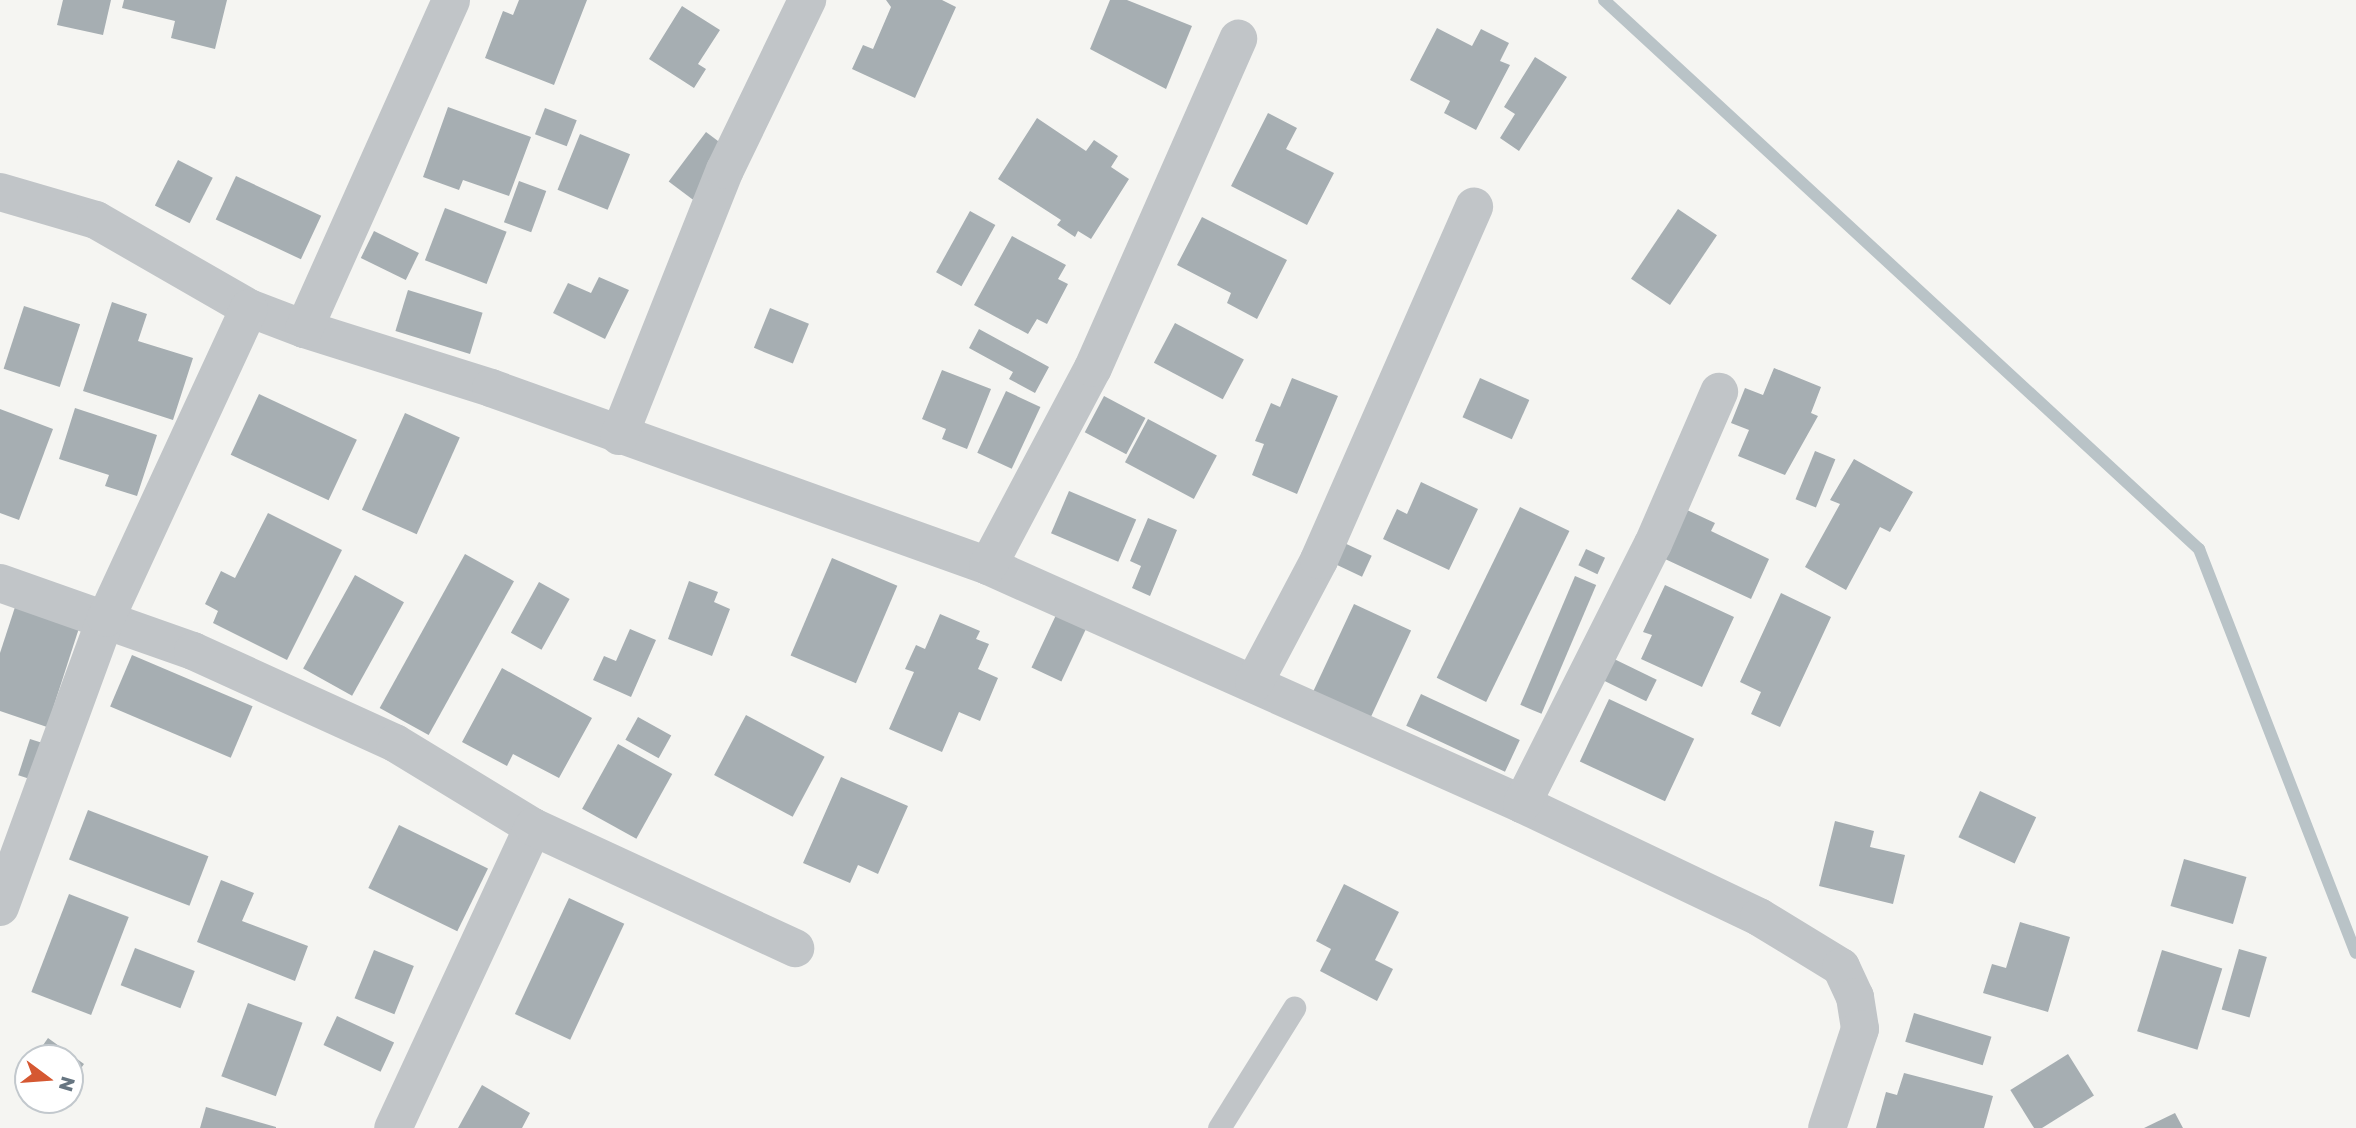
<!DOCTYPE html>
<html>
<head>
<meta charset="utf-8">
<style>
	body { margin:0 }
	#map { position:relative; width:2356px; height:1128px; overflow:hidden; background:#f5f5f2; font-family:"Golos Text",sans-serif }
	div>[style] { position:absolute }
	[style*='--x'] { left:calc(var(--x)*1px); top:calc(var(--y)*1px); width:calc(var(--w)*1px); rotate:calc(var(--a)*1deg) }
	.stream>* { height:12px; margin:-6px; padding:0 6px; transform-origin:6px; border-radius:6px; background:#b9c3c7 }
	.building>* { inset:0; background:#a6aeb2; transform-origin:0 0 }
	.service>* { height:23px; margin:-11.5px; padding:0 11.5px; transform-origin:11.5px; border-radius:11.5px; background:#c1c5c8 }
	.minor>* { height:38px; margin:-19px; padding:0 19px; transform-origin:19px; border-radius:19px; background:#c1c5c8 }
	span { translate:-50% -50%; white-space:nowrap; text-align:center; line-height:1.15; -webkit-text-stroke:7px #fff; paint-order:stroke }
	.north { position:absolute; left:14px; top:1044px; width:70px; height:70px; box-sizing:border-box; background:#fff; border:2px solid #c2c8cd; border-radius:50%; rotate:106deg; font-size:19px; font-weight:700; line-height:28px; text-align:center; color:#667581 }
	.north::after { content:''; display:block; margin:auto; width:24px; height:32px; background:#d55832; clip-path:polygon(50% 0,100% 100%,50% 72%,0 100%) }
</style>
</head>
<body>
<div id="map">
	<div class="stream">
		<div style="--x:1604;--y:0;--w:810;--a:42.7"></div>
		<div style="--x:2199;--y:549;--w:433;--a:68.8"></div>
	</div>
	<div class="building">
		<div style="clip-path:polygon(63px 0,111px 0,103px 35px,57px 25px)"></div>
		<div style="clip-path:polygon(124px 0,227px 0,215px 49px,171px 38px,175px 21px,122px 8px)"></div>
		<div style="clip-path:polygon(519px 0,587px 0,554px 85px,485px 58px,503px 11px,513px 15px)"></div>
		<div style="clip-path:polygon(886px 0,942px 0,956px 7px,915px 98px,852px 69px,863px 45px,873px 49px,891px 7px)"></div>
		<div style="clip-path:polygon(1110px 0,1127px 0,1192px 26px,1166px 89px,1090px 49px)"></div>
		<div style="clip-path:polygon(682px 6px,720px 30px,698px 64px,706px 69px,694px 88px,649px 59px)"></div>
		<div style="clip-path:polygon(1437px 28px,1472px 46px,1481px 29px,1509px 43px,1500px 61px,1510px 65px,1476px 130px,1444px 113px,1450px 101px,1410px 80px)"></div>
		<div style="clip-path:polygon(1535px 57px,1567px 77px,1519px 151px,1500px 138px,1515px 114px,1504px 107px)"></div>
		<div style="clip-path:polygon(448px 107px,531px 137px,509px 196px,463px 180px,459px 190px,423px 177px)"></div>
		<div style="left:545px;top:108px;width:34px;height:28px;rotate:21deg"></div>
		<div style="clip-path:polygon(1268px 113px,1297px 128px,1286px 149px,1334px 173px,1307px 225px,1231px 186px)"></div>
		<div style="clip-path:polygon(1037px 118px,1086px 151px,1094px 140px,1118px 156px,1111px 167px,1129px 179px,1091px 239px,1078px 231px,1075px 237px,1057px 225px,1061px 220px,998px 179px)"></div>
		<div style="left:706px;top:132px;width:30px;height:62px;rotate:37deg"></div>
		<div style="left:580px;top:134px;width:54px;height:60px;rotate:22deg"></div>
		<div style="left:178px;top:160px;width:39px;height:51px;rotate:27deg"></div>
		<div style="left:236px;top:176px;width:94px;height:48px;rotate:25deg"></div>
		<div style="left:519px;top:181px;width:29px;height:44px;rotate:20deg"></div>
		<div style="left:445px;top:208px;width:66px;height:56px;rotate:21deg"></div>
		<div style="left:1678px;top:209px;width:47px;height:84px;rotate:34deg"></div>
		<div style="left:970px;top:211px;width:29px;height:70px;rotate:29deg"></div>
		<div style="clip-path:polygon(1202px 217px,1287px 260px,1257px 319px,1227px 303px,1231px 293px,1177px 265px)"></div>
		<div style="left:374px;top:231px;width:50px;height:30px;rotate:26deg"></div>
		<div style="clip-path:polygon(1012px 236px,1066px 265px,1058px 279px,1068px 284px,1047px 324px,1037px 319px,1028px 334px,974px 305px)"></div>
		<div style="clip-path:polygon(599px 277px,629px 290px,605px 339px,553px 313px,568px 283px,591px 293px)"></div>
		<div style="left:408px;top:290px;width:78px;height:43px;rotate:17deg"></div>
		<div style="clip-path:polygon(112px 302px,147px 314px,138px 341px,193px 358px,173px 420px,83px 391px)"></div>
		<div style="left:24px;top:306px;width:59px;height:66px;rotate:18deg"></div>
		<div style="left:770px;top:308px;width:42px;height:43px;rotate:22deg"></div>
		<div style="left:1175px;top:323px;width:78px;height:45px;rotate:28deg"></div>
		<div style="clip-path:polygon(979px 329px,1049px 367px,1035px 393px,1009px 379px,1013px 372px,969px 348px)"></div>
		<div style="clip-path:polygon(1774px 368px,1821px 387px,1811px 413px,1818px 416px,1785px 475px,1738px 456px,1749px 430px,1731px 423px,1745px 388px,1763px 395px)"></div>
		<div style="clip-path:polygon(942px 370px,991px 389px,967px 449px,942px 439px,946px 429px,922px 419px)"></div>
		<div style="clip-path:polygon(1292px 378px,1338px 396px,1297px 494px,1252px 475px,1264px 444px,1255px 441px,1271px 403px,1280px 407px)"></div>
		<div style="left:1480px;top:378px;width:54px;height:43px;rotate:24deg"></div>
		<div style="left:1006px;top:391px;width:38px;height:68px;rotate:25deg"></div>
		<div style="left:259px;top:394px;width:108px;height:67px;rotate:25deg"></div>
		<div style="left:1104px;top:396px;width:47px;height:41px;rotate:28deg"></div>
		<div style="clip-path:polygon(75px 408px,157px 435px,137px 496px,105px 486px,109px 475px,59px 459px)"></div>
		<div style="clip-path:polygon(0 409px,53px 429px,19px 520px,0 513px)"></div>
		<div style="left:405px;top:413px;width:60px;height:106px;rotate:24deg"></div>
		<div style="left:1148px;top:419px;width:78px;height:49px;rotate:28deg"></div>
		<div style="left:1815px;top:451px;width:22px;height:52px;rotate:22deg"></div>
		<div style="clip-path:polygon(1854px 459px,1913px 492px,1890px 532px,1880px 527px,1846px 590px,1805px 567px,1840px 504px,1830px 500px)"></div>
		<div style="clip-path:polygon(1421px 482px,1478px 509px,1449px 570px,1383px 539px,1397px 509px,1407px 514px)"></div>
		<div style="left:1069px;top:491px;width:73px;height:46px;rotate:23deg"></div>
		<div style="left:1520px;top:507px;width:55px;height:190px;rotate:26deg"></div>
		<div style="clip-path:polygon(1687px 510px,1715px 523px,1711px 531px,1769px 559px,1751px 599px,1665px 559px)"></div>
		<div style="clip-path:polygon(268px 513px,342px 550px,287px 660px,213px 623px,218px 611px,205px 604px,221px 571px,235px 578px)"></div>
		<div style="clip-path:polygon(1148px 518px,1177px 530px,1150px 596px,1132px 588px,1141px 566px,1130px 561px)"></div>
		<div style="left:1340px;top:541px;width:35px;height:23px;rotate:25deg"></div>
		<div style="left:1586px;top:549px;width:21px;height:18px;rotate:25deg"></div>
		<div style="left:465px;top:554px;width:56px;height:176px;rotate:29deg"></div>
		<div style="left:832px;top:558px;width:71px;height:106px;rotate:23deg"></div>
		<div style="left:355px;top:575px;width:56px;height:107px;rotate:29deg"></div>
		<div style="left:1575px;top:576px;width:23px;height:140px;rotate:23deg"></div>
		<div style="clip-path:polygon(689px 581px,718px 592px,714px 602px,730px 609px,712px 656px,668px 639px)"></div>
		<div style="left:539px;top:582px;width:35px;height:58px;rotate:29deg"></div>
		<div style="clip-path:polygon(1665px 585px,1734px 617px,1702px 687px,1641px 659px,1652px 635px,1643px 632px)"></div>
		<div style="clip-path:polygon(1781px 593px,1831px 617px,1780px 727px,1751px 714px,1761px 692px,1740px 682px)"></div>
		<div style="clip-path:polygon(16px 604px,80px 625px,47px 727px,0 711px,0 653px)"></div>
		<div style="left:1354px;top:604px;width:63px;height:96px;rotate:25deg"></div>
		<div style="clip-path:polygon(940px 614px,980px 631px,976px 639px,989px 644px,978px 669px,998px 678px,980px 721px,959px 712px,942px 752px,889px 729px,914px 672px,905px 669px,916px 645px,925px 649px)"></div>
		<div style="left:1056px;top:615px;width:33px;height:58px;rotate:25deg"></div>
		<div style="clip-path:polygon(630px 629px,656px 640px,631px 697px,593px 680px,604px 656px,616px 661px)"></div>
		<div style="left:132px;top:655px;width:131px;height:56px;rotate:23deg"></div>
		<div style="left:1610px;top:657px;width:52px;height:24px;rotate:26deg"></div>
		<div style="clip-path:polygon(502px 668px,592px 718px,559px 778px,513px 754px,507px 766px,462px 742px)"></div>
		<div style="left:1421px;top:694px;width:109px;height:35px;rotate:25deg"></div>
		<div style="left:1609px;top:699px;width:94px;height:69px;rotate:25deg"></div>
		<div style="left:746px;top:715px;width:89px;height:68px;rotate:28deg"></div>
		<div style="left:638px;top:717px;width:38px;height:26px;rotate:29deg"></div>
		<div style="left:30px;top:739px;width:19px;height:38px;rotate:18deg"></div>
		<div style="left:618px;top:744px;width:62px;height:74px;rotate:29deg"></div>
		<div style="clip-path:polygon(841px 777px,908px 806px,878px 874px,858px 865px,850px 883px,803px 863px)"></div>
		<div style="left:1980px;top:791px;width:62px;height:51px;rotate:25deg"></div>
		<div style="left:88px;top:810px;width:129px;height:53px;rotate:21deg"></div>
		<div style="clip-path:polygon(1835px 821px,1874px 831px,1870px 847px,1905px 855px,1893px 904px,1819px 886px)"></div>
		<div style="left:399px;top:825px;width:99px;height:70px;rotate:26deg"></div>
		<div style="left:2184px;top:859px;width:65px;height:49px;rotate:16deg"></div>
		<div style="clip-path:polygon(221px 880px,254px 893px,242px 921px,308px 946px,295px 981px,197px 942px)"></div>
		<div style="clip-path:polygon(1344px 884px,1399px 912px,1375px 960px,1393px 969px,1377px 1001px,1320px 971px,1331px 949px,1316px 941px)"></div>
		<div style="left:69px;top:894px;width:64px;height:105px;rotate:21deg"></div>
		<div style="left:569px;top:898px;width:61px;height:128px;rotate:25deg"></div>
		<div style="clip-path:polygon(2020px 922px,2070px 937px,2048px 1012px,1983px 993px,1992px 964px,2006px 968px)"></div>
		<div style="left:135px;top:948px;width:64px;height:40px;rotate:21deg"></div>
		<div style="left:2239px;top:949px;width:29px;height:63px;rotate:16deg"></div>
		<div style="left:374px;top:950px;width:43px;height:52px;rotate:22deg"></div>
		<div style="left:2162px;top:950px;width:63px;height:85px;rotate:17deg"></div>
		<div style="left:248px;top:1003px;width:58px;height:78px;rotate:20deg"></div>
		<div style="left:1914px;top:1013px;width:81px;height:30px;rotate:17deg"></div>
		<div style="left:337px;top:1016px;width:63px;height:32px;rotate:25deg"></div>
		<div style="clip-path:polygon(48px 1038px,84px 1064px,70px 1084px,70px 1058px,34px 1058px)"></div>
		<div style="left:2068px;top:1054px;width:49px;height:68px;rotate:58deg"></div>
		<div style="clip-path:polygon(1904px 1073px,1993px 1096px,1984px 1128px,1876px 1128px,1886px 1092px,1897px 1095px)"></div>
		<div style="clip-path:polygon(482px 1085px,530px 1113px,522px 1128px,458px 1128px)"></div>
		<div style="clip-path:polygon(206px 1107px,276px 1127px,276px 1128px,200px 1128px)"></div>
		<div style="clip-path:polygon(2175px 1113px,2183px 1128px,2144px 1128px)"></div>
	</div>
	<div class="service">
		<div style="--x:1219;--y:1128;--w:142;--a:-58"></div>
	</div>
	<div class="minor">
		<div style="--x:0;--y:192;--w:100;--a:16.3"></div>
		<div style="--x:96;--y:220;--w:177;--a:29.9"></div>
		<div style="--x:249;--y:308;--w:59;--a:20.9"></div>
		<div style="--x:304;--y:329;--w:196;--a:17.5"></div>
		<div style="--x:491;--y:388;--w:528;--a:19.7"></div>
		<div style="--x:988;--y:566;--w:585;--a:24.02"></div>
		<div style="--x:1522;--y:804;--w:263;--a:25.5"></div>
		<div style="--x:1759;--y:917;--w:96;--a:31.4"></div>
		<div style="--x:1841;--y:967;--w:33;--a:65"></div>
		<div style="--x:1855;--y:997;--w:32;--a:81"></div>
		<div style="--x:1860;--y:1029;--w:104;--a:108.4"></div>
		<div style="--x:304;--y:329;--w:360;--a:-65.9"></div>
		<div style="--x:619;--y:436;--w:286;--a:-68.3"></div>
		<div style="--x:725;--y:170;--w:189;--a:-64.2"></div>
		<div style="--x:988;--y:566;--w:224;--a:-62.1"></div>
		<div style="--x:1093;--y:368;--w:360;--a:-66.2"></div>
		<div style="--x:0;--y:583;--w:205;--a:19.4"></div>
		<div style="--x:193;--y:651;--w:222;--a:24.5"></div>
		<div style="--x:395;--y:743;--w:162;--a:31.3"></div>
		<div style="--x:533;--y:827;--w:332;--a:114.9"></div>
		<div style="--x:1254;--y:683;--w:139;--a:-62.1"></div>
		<div style="--x:1319;--y:560;--w:386;--a:-66.3"></div>
		<div style="--x:1522;--y:804;--w:291;--a:-63.3"></div>
		<div style="--x:1653;--y:544;--w:166;--a:-66.5"></div>
		<div style="--x:533;--y:827;--w:289;--a:24.8"></div>
		<div style="--x:0;--y:907;--w:308;--a:-69.9"></div>
		<div style="--x:106;--y:618;--w:341;--a:-65.2"></div>
	</div>
	<div class="north">N</div>
</div>
</body>
</html>
